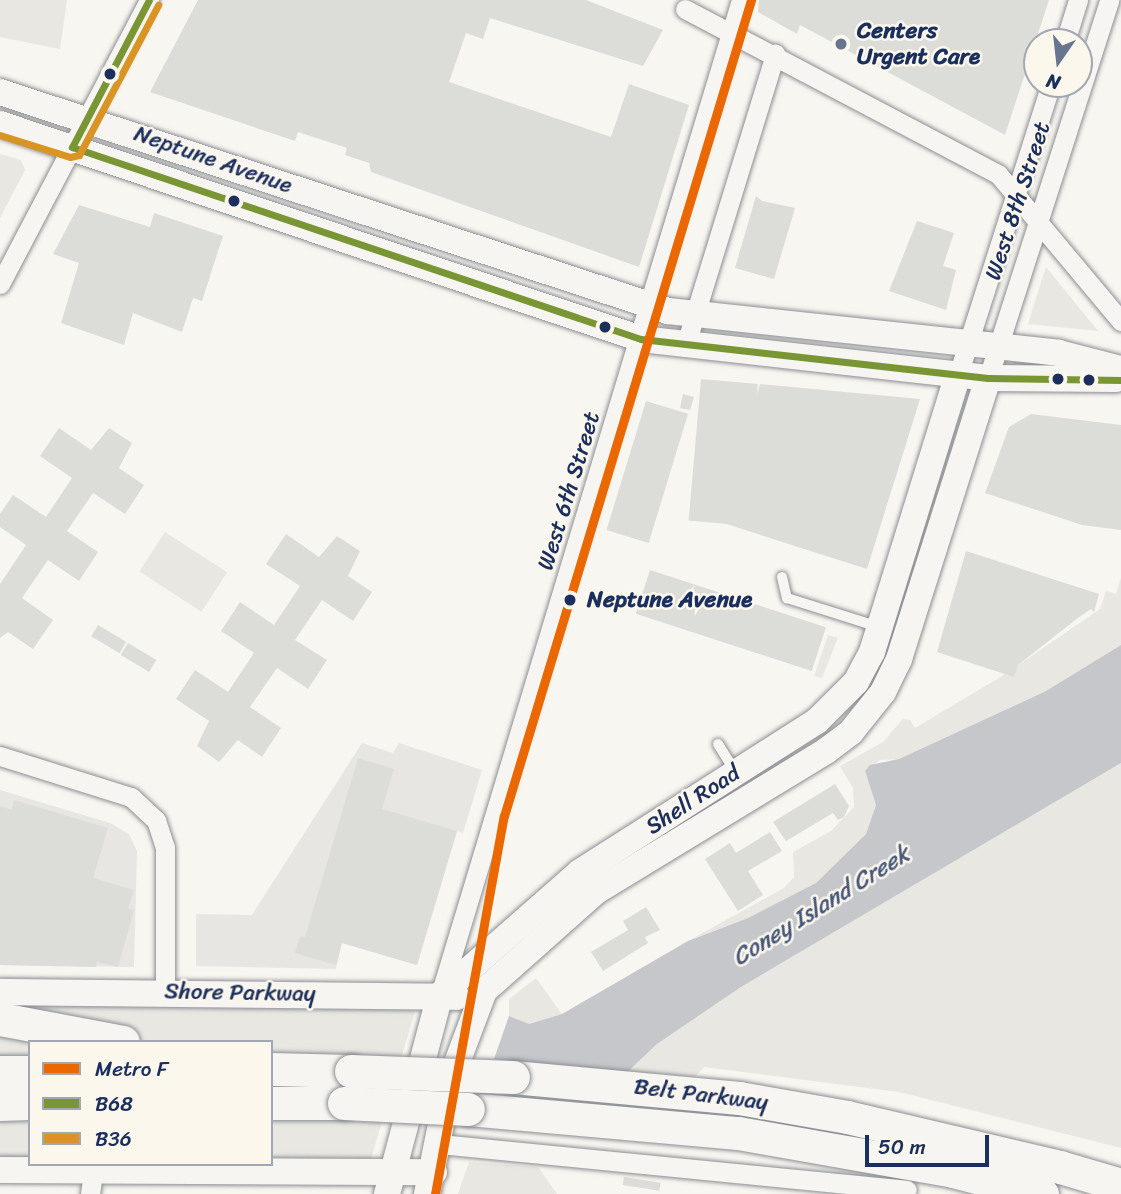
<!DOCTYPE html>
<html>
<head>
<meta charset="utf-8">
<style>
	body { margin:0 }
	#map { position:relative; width:1121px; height:1194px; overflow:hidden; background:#f8f6f0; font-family:Sriracha,sans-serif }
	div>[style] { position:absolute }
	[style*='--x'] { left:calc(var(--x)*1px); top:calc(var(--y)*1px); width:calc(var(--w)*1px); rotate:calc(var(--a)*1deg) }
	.built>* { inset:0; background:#e7e6e2 }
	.green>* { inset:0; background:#e8e7e2; transform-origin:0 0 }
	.water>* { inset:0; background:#c5c7cb }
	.building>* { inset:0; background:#dcdcd9; transform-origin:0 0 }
	.roads { filter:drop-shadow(0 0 2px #8b8e94) drop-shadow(0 0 2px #8b8e94) }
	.lane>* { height:10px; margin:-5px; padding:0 5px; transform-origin:5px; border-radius:5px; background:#f6f5f1 }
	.street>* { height:19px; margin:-9.5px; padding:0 9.5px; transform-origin:9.5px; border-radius:9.5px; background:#f6f5f1 }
	.secondary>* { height:26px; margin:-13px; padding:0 13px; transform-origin:13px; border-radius:13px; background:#f6f5f1 }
	.highway>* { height:33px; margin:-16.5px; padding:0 16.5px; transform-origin:16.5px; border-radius:16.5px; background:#f6f5f1 }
	.bridges { filter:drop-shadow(0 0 2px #8b8e94) drop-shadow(0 0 2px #8b8e94) }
	.highway-bridge>* { height:33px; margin:-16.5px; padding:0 16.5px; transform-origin:16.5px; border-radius:16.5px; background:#f6f5f1 }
	.bus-1>* { height:7px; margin:-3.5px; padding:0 3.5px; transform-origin:3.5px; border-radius:3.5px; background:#799534 }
	.bus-2>* { height:7px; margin:-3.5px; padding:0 3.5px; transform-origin:3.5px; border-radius:3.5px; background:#d99424 }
	.metro-1>* { height:9px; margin:-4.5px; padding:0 4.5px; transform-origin:4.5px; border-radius:4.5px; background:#eb6800 }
	.dots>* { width:19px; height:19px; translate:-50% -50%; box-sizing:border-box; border:4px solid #fbf7ec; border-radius:50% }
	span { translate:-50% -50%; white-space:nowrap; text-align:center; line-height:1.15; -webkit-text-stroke:5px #fbf7ec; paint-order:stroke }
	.poi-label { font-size:23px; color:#1b2f5e; font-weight:700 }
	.left { translate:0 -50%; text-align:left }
	.street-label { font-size:23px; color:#1b2f5e }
	.stop-label { font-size:23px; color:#1b2f5e; font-weight:700 }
	.water-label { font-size:24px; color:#47577a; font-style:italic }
	.legend { position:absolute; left:28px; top:1040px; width:245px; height:126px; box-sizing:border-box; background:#fbf7ec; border:2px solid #a1a7b3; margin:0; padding:9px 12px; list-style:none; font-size:21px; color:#1b2f5e }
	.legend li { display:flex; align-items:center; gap:14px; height:35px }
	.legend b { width:35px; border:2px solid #a1a7b3 }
	.north { position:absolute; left:1023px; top:28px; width:70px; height:70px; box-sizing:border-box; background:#fbf7ec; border:2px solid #a1a7b3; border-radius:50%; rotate:194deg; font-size:19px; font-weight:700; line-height:28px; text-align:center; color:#1b2f5e }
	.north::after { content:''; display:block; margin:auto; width:24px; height:32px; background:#687591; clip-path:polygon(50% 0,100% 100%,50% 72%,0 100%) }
	.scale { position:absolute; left:865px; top:1135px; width:124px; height:32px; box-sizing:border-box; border:4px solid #1b2f5e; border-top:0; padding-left:9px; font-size:21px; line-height:24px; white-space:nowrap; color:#1b2f5e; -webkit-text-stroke:5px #fbf7ec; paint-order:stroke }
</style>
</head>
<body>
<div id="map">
	<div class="built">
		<div style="clip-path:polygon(362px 743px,393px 753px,399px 743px,482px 770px,463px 833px,457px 831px,417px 965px,342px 943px,336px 969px,196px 966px,196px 914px,252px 915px)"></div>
		<div style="clip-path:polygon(0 790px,110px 823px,129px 834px,137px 851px,134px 967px,0 965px)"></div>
	</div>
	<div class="green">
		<div style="clip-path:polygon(0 0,67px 0,60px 49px,0 37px)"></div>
		<div style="clip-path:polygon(0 154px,21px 160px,25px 170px,0 218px)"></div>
		<div style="clip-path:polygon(1046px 267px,1098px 331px,1028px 324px)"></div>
		<div style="left:165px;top:532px;width:74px;height:47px;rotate:33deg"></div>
		<div style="clip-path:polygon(1121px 578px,1121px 645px,1046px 691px,899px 759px,880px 760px,865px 771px,876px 805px,866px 834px,816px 883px,748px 918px,688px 941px,784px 888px,794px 877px,793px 852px,831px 831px,854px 807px,853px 788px,840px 766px,883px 742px,903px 719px,910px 720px,915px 728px,1002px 676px,1100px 609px,1106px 591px,1116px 594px)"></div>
		<div style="clip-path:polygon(828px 635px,838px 638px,822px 678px,814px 676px)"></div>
		<div style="clip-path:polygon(1121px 763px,1121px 1148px,899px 1092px,704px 1067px,687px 1085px,621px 1078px,657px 1044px,741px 987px)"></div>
		<div style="clip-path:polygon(536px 978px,562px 1014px,529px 1024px,509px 1016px,509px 999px)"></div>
		<div style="clip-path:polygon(0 1000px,416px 1008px,370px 1162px,271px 1160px,271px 1042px,30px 1042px,30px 1157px,0 1157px)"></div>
		<div style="clip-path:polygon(469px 1162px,538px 1167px,557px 1194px,458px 1194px)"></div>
	</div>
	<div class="water">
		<div style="clip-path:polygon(1121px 645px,1121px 763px,741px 987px,657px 1044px,621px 1078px,494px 1059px,509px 1016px,529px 1024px,562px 1014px,688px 941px,748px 918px,816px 883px,866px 834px,876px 805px,865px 771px,870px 765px,899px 759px,1046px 691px)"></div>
	</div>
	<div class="building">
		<div style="clip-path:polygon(198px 0,586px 0,663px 30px,643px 66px,490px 18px,483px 39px,466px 33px,449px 82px,611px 137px,629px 84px,689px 105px,639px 267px,371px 172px,369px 163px,345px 155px,347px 148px,298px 132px,295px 141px,150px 92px)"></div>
		<div style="clip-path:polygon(759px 0,1049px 0,1005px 135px,800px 25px,797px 34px,758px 12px)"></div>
		<div style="clip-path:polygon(756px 196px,762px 201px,795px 208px,774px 279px,735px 268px)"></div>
		<div style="clip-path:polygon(79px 205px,150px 227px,154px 213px,223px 236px,202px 301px,193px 298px,182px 332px,133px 313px,124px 345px,61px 323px,79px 263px,53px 254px)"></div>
		<div style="clip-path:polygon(917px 221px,954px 233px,943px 266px,956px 270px,946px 310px,889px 291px)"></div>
		<div style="left:701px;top:379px;width:57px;height:142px;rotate:5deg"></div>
		<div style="clip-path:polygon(760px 384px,920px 399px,867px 569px,717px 521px)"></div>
		<div style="clip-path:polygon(683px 394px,694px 397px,690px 410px,680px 408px)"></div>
		<div style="left:646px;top:401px;width:44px;height:135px;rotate:17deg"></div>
		<div style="clip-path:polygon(1031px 414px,1121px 425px,1121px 530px,1082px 525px,985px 493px,1009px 427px)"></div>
		<div style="clip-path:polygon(59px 428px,91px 450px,109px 428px,132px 443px,119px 468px,144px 485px,125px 514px,93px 493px,67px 531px,98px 552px,79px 581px,48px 560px,22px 598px,53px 620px,33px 649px,8px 632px,0 638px,0 584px,26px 545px,0 527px,0 514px,13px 495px,46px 517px,72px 478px,40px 456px)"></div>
		<div style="clip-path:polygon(286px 534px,319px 557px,337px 536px,360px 551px,348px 576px,372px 592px,353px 621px,322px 600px,295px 640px,327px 660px,308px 689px,277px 668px,250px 707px,281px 728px,262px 757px,238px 740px,219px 762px,197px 746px,209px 721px,176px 699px,195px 670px,228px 692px,254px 653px,221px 631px,240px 602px,274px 625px,300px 586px,266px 564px)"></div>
		<div style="clip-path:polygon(966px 551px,1099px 594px,1094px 612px,1091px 609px,1078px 618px,1018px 665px,1014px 677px,937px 652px)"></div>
		<div style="left:650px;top:570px;width:185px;height:46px;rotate:18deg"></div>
		<div style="left:98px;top:625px;width:33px;height:13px;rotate:31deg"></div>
		<div style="left:128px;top:643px;width:33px;height:14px;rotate:31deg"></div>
		<div style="clip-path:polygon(358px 758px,394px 769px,382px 809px,457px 831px,417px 965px,342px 943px,336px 965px,295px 953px,300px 936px,305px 937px)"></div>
		<div style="clip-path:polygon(835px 784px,849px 806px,844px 817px,838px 820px,833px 813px,786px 841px,773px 822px)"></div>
		<div style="clip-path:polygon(14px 800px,108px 828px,93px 878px,134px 890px,128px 909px,134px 910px,118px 967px,97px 962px,96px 967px,0 965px,0 806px,12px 810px)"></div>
		<div style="clip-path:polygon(770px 832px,782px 851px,748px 871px,763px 895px,738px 911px,705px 859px,730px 843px,736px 853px)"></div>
		<div style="clip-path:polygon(646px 907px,660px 930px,645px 937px,648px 943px,603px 971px,591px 952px,628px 930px,623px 921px)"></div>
		<div style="left:624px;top:1177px;width:37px;height:8px;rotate:9deg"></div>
	</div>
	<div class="roads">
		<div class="lane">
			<div style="--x:782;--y:577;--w:22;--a:77"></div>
			<div style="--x:787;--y:598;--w:96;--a:17.5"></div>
			<div style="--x:718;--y:744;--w:31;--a:58"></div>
		</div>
		<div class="street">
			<div style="--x:685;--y:9;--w:354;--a:27.8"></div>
			<div style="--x:998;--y:174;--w:192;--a:50.1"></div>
			<div style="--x:1065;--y:42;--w:44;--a:-72.8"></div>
			<div style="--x:0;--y:284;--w:321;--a:-62.3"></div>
			<div style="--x:685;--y:347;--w:307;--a:-72.9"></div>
			<div style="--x:958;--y:375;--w:305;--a:-72.3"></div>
			<div style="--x:988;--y:378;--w:397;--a:-72.2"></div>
			<div style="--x:0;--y:756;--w:137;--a:17.4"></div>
			<div style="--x:131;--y:797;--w:34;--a:43"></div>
			<div style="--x:156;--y:820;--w:28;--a:72"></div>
			<div style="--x:165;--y:847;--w:145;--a:90"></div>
			<div style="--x:440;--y:995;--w:1040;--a:-73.17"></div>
			<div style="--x:439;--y:1144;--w:470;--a:5.6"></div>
			<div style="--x:90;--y:1194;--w:22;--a:-82"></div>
		</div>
		<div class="secondary">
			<div style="--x:0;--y:92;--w:703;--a:18.15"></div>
			<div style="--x:668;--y:311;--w:393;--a:6.1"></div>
			<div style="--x:1059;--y:353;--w:64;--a:14.5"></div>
			<div style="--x:0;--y:124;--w:676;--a:18.54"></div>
			<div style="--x:641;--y:339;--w:349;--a:6.4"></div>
			<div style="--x:988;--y:378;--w:128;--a:0.4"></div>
			<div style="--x:0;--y:992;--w:457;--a:0.6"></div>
			<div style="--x:0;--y:1170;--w:434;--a:0.3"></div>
			<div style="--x:387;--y:1194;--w:206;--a:-75.1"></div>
			<div style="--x:440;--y:995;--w:186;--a:-41.3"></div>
			<div style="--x:580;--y:872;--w:281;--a:-32.5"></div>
			<div style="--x:817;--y:721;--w:55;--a:-45"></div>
			<div style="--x:856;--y:682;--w:34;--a:-62"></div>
			<div style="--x:872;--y:652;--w:290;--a:-72.8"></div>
			<div style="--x:427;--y:1194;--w:112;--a:-78.7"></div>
			<div style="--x:449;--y:1084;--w:99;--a:-69.4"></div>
			<div style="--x:484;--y:991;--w:149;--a:-41.7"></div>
			<div style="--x:595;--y:892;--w:271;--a:-31.4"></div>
			<div style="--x:826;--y:751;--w:31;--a:-37"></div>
			<div style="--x:851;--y:732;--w:51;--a:-51.3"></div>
			<div style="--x:883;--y:692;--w:37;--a:-64"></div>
			<div style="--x:899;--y:659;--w:295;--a:-72.4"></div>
		</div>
		<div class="highway">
			<div style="--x:0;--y:1019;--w:125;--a:10.6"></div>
			<div style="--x:271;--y:1069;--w:80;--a:1.4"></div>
			<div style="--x:0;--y:1072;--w:30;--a:0"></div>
			<div style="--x:513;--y:1077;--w:227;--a:5.3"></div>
			<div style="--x:739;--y:1098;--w:110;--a:10"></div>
			<div style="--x:847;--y:1117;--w:219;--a:13.2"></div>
			<div style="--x:1060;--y:1167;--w:64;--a:16.4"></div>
			<div style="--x:271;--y:1103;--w:73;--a:0"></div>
			<div style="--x:0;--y:1104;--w:30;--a:-2"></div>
			<div style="--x:468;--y:1109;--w:271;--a:5.1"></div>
			<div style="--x:738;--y:1133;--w:218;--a:10"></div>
			<div style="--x:953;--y:1171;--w:92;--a:14.5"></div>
		</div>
	</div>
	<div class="bridges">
		<div class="highway-bridge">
			<div style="--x:351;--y:1071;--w:162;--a:2.1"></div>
			<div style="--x:344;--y:1103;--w:124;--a:2.8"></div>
		</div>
	</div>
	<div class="bus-1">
		<div style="--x:149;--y:0;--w:166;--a:117.6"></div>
		<div style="--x:72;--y:147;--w:601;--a:18.65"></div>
		<div style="--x:641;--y:339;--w:349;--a:6.4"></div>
		<div style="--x:988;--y:378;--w:133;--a:0.9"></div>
	</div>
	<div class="bus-2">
		<div style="--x:0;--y:135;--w:73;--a:17.4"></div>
		<div style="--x:70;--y:157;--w:9;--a:-13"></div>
		<div style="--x:79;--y:155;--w:170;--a:-62.2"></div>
	</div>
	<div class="metro-1">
		<div style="--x:435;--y:1194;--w:384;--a:-79.7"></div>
		<div style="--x:504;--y:816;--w:853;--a:-73.16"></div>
	</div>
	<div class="dots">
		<div style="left:841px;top:44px;background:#687591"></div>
		<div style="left:110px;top:74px;background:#1b2f5e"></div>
		<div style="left:234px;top:201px;background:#1b2f5e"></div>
		<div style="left:605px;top:327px;background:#1b2f5e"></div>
		<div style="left:1058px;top:379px;background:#1b2f5e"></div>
		<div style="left:1089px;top:380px;background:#1b2f5e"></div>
		<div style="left:570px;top:600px;background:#1b2f5e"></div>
	</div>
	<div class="poi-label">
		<span class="left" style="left:857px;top:44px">Centers<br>Urgent Care</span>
	</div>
	<div class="street-label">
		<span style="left:213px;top:160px;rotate:19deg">Neptune Avenue</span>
		<span style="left:1018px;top:201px;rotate:-72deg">West 8th Street</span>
		<span style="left:569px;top:491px;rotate:-73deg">West 6th Street</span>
		<span style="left:693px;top:800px;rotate:-33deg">Shell Road</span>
		<span style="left:240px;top:993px;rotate:1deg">Shore Parkway</span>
		<span style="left:701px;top:1095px;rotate:7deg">Belt Parkway</span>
	</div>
	<div class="stop-label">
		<span class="left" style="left:587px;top:600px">Neptune Avenue</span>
	</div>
	<div class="water-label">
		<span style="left:821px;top:906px;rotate:-32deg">Coney Island Creek</span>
	</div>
	<ul class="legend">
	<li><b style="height:9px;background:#eb6800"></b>Metro F</li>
	<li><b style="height:9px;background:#799534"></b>B68</li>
	<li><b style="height:9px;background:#d99424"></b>B36</li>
	</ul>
	<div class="north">N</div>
	<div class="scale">50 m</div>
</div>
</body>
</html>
